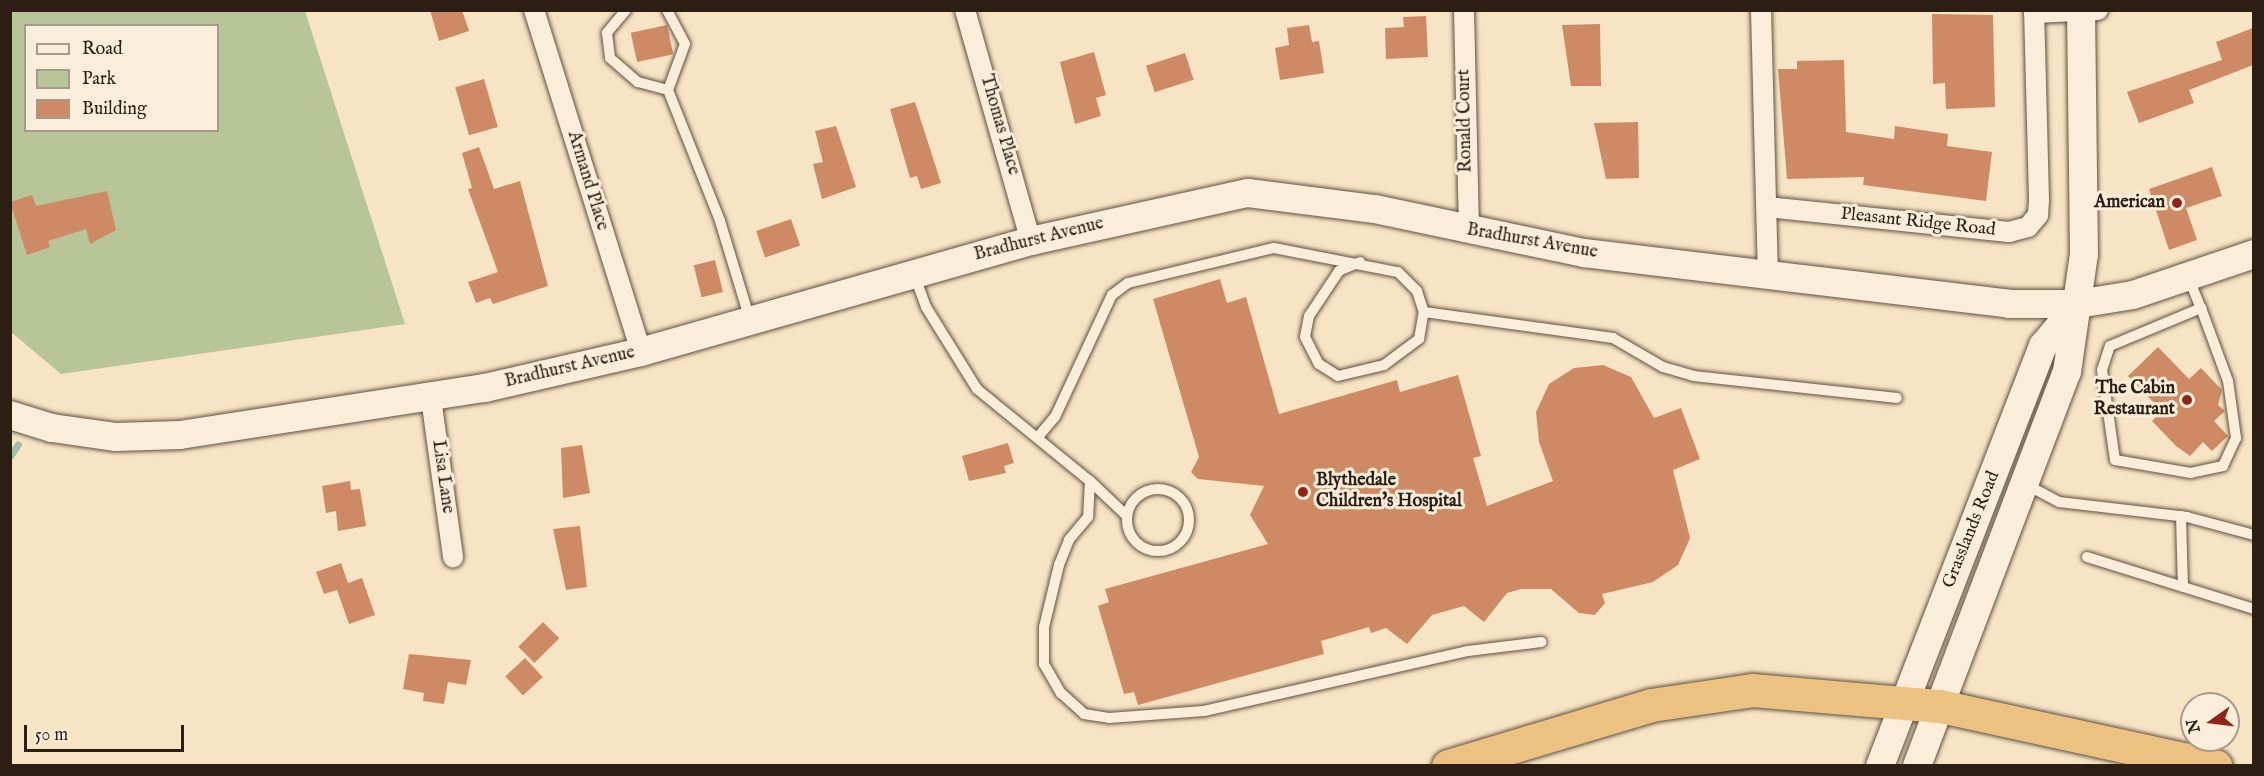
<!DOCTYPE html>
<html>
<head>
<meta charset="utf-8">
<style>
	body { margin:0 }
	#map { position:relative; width:2264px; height:776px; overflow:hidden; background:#f7e4c4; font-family:"IM FELL English",serif }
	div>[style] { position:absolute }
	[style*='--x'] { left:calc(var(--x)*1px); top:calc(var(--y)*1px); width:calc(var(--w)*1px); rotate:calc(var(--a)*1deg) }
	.green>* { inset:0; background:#b7c599 }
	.stream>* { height:7px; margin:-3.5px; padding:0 3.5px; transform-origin:3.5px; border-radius:3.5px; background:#9fbfad }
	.building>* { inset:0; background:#cd8a64; transform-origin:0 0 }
	.roads { filter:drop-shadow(0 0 2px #605040) drop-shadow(0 0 2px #605040) }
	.lane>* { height:10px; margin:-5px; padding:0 5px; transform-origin:5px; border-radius:5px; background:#faedd9 }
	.lane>.ring { margin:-5px; padding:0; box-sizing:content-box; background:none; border:10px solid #faedd9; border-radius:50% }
	.street>* { height:20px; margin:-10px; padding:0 10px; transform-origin:10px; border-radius:10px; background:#faedd9 }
	.secondary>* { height:28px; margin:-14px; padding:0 14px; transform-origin:14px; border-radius:14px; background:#faedd9 }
	.highway>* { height:33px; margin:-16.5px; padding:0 16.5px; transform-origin:16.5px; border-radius:16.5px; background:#ecc282 }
	.dots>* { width:16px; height:16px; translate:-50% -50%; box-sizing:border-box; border:3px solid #faedd9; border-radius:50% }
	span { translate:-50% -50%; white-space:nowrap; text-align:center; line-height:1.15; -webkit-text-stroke:6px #faedd9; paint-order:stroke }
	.street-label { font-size:18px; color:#2d1e14 }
	.poi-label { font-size:18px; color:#2d1e14; font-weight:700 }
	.right { translate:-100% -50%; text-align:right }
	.left { translate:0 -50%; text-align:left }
	.frame { position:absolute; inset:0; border:12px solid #2d1e14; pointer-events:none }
	.legend { position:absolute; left:24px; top:24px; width:195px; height:108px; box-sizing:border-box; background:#faedd9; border:2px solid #a89a8a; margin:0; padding:8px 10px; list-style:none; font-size:18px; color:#2d1e14 }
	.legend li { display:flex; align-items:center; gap:12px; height:30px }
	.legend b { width:30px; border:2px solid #a89a8a }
	.north { position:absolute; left:2180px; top:692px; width:60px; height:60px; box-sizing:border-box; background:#faedd9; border:2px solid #a89a8a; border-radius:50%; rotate:256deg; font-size:16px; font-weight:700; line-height:24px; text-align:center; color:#2d1e14 }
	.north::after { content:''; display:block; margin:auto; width:21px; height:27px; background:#8f2418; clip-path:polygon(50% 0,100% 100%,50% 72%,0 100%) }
	.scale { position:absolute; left:24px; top:725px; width:160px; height:27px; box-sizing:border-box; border:3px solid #2d1e14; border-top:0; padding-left:8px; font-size:18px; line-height:21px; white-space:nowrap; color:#2d1e14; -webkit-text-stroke:4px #faedd9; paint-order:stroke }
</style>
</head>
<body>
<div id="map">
	<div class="green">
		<div style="clip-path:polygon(evenodd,10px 11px,305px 11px,405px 324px,61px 374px,11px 332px,10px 11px,26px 26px,218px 26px,218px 130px,26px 130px,26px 26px)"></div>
	</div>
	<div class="stream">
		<div style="--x:10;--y:456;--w:14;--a:-56"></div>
	</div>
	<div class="building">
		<div style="clip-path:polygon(430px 10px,462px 10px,469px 31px,439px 41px)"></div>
		<div style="clip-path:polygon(1932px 14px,1993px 15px,1995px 107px,1946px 109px,1945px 83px,1933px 84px)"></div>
		<div style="clip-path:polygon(1426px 16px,1428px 57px,1386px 59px,1385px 28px,1404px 27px,1403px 17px)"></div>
		<div style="clip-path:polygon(1600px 24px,1601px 86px,1571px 86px,1562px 25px)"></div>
		<div style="left:667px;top:25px;width:30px;height:37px;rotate:78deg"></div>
		<div style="clip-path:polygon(1309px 25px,1312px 42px,1319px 41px,1324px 73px,1280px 80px,1275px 48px,1289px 45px,1287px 28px)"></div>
		<div style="clip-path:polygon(2253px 28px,2253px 65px,2189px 90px,2194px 103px,2139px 123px,2127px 92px,2222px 60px,2216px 42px)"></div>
		<div style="clip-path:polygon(1094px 52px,1106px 95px,1096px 98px,1101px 116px,1075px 124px,1060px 62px)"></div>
		<div style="left:1185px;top:53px;width:28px;height:41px;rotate:72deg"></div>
		<div style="clip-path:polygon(1844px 60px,1846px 132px,1894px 139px,1895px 126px,1948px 134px,1947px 146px,1992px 152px,1986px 201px,1863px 185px,1864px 177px,1787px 179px,1778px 69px,1797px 69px,1797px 61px)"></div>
		<div style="left:484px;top:79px;width:50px;height:30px;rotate:74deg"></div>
		<div style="clip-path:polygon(915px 102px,941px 183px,921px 189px,917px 176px,910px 178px,890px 109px)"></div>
		<div style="clip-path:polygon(1638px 122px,1639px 178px,1606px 179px,1594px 123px)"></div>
		<div style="clip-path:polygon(836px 126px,856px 187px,822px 199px,813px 164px,823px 162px,815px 131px)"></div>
		<div style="clip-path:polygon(479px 147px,494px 189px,520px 181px,548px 286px,493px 304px,490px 298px,476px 303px,468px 282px,498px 272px,468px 189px,472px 188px,462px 153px)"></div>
		<div style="clip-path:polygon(2212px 167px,2222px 196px,2186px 208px,2197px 240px,2169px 250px,2149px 189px)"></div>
		<div style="clip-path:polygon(107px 191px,116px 230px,90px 244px,86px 229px,48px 241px,50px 247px,27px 255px,10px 202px,32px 195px,36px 206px)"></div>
		<div style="left:791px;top:219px;width:28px;height:37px;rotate:71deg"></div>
		<div style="left:715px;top:260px;width:33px;height:22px;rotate:76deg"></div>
		<div style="clip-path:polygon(1220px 279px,1227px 303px,1246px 297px,1279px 414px,1397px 380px,1400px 392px,1458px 375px,1481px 456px,1473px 458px,1487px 506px,1553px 481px,1539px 442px,1536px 412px,1549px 384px,1574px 368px,1603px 365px,1631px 377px,1654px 418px,1681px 408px,1700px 459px,1673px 470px,1690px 538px,1678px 565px,1653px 582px,1602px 594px,1605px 603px,1595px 615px,1579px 613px,1551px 589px,1521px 589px,1507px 593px,1484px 622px,1464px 606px,1432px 615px,1407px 644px,1386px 628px,1371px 633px,1369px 627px,1321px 641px,1324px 654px,1138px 705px,1134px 692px,1124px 694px,1098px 606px,1109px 602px,1105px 589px,1268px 544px,1250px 515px,1264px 486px,1198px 479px,1191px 472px,1199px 457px,1153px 299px)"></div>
		<div style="clip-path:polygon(2158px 347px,2189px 379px,2201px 368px,2222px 390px,2218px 405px,2225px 411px,2214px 421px,2228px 436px,2212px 451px,2203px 442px,2190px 456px,2176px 446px,2152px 421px,2162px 411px,2128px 376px)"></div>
		<div style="clip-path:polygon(1008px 443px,1014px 463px,1004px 466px,1006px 473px,969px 481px,962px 456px)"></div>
		<div style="clip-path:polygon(582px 445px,590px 493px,563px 498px,561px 448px)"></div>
		<div style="clip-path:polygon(350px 481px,351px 490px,360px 489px,366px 526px,338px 531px,336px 511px,326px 513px,322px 486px)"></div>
		<div style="clip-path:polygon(580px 526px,587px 587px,566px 590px,553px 529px)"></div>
		<div style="clip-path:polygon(341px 563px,348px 583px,362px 578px,375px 615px,349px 624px,337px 590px,324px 594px,316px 572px)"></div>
		<div style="left:543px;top:622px;width:23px;height:35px;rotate:45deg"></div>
		<div style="clip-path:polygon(409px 654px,471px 660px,466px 685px,448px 682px,444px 704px,423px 701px,424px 693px,403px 689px)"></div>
		<div style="left:525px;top:658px;width:26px;height:27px;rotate:47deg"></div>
	</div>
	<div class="roads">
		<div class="lane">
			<div style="--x:626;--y:10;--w:30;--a:130"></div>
			<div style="--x:607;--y:33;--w:25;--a:83"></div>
			<div style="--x:610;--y:58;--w:37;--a:41"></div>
			<div style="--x:638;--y:82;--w:31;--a:15"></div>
			<div style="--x:667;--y:10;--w:38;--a:62"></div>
			<div style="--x:685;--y:44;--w:49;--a:110.3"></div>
			<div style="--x:668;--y:90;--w:141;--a:68.3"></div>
			<div style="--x:720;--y:221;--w:103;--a:73.1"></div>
			<div style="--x:1360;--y:262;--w:23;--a:157"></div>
			<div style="--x:1339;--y:271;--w:54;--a:123.7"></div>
			<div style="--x:1309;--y:316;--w:21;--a:101"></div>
			<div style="--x:1305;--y:337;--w:30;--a:63"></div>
			<div style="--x:1319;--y:364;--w:22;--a:32"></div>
			<div style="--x:1338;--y:376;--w:47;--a:-13.4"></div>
			<div style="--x:1384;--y:365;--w:44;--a:-36.6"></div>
			<div style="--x:1419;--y:339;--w:27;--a:-80"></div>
			<div style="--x:914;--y:274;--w:35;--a:70"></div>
			<div style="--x:926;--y:307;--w:97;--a:58.1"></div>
			<div style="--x:977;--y:389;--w:146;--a:39.2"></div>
			<div style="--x:1090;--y:481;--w:36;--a:93"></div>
			<div style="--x:1088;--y:517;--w:30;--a:130"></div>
			<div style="--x:1069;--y:540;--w:27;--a:112"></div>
			<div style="--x:1059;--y:565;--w:64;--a:103.6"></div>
			<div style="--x:1044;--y:627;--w:37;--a:90"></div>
			<div style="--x:1044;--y:664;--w:34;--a:60"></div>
			<div style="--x:1061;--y:693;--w:31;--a:42"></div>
			<div style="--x:1084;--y:714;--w:25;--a:9"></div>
			<div style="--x:1109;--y:718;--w:95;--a:-4.2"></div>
			<div style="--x:1204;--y:711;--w:271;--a:-12.8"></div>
			<div style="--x:1468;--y:651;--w:74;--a:-7"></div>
			<div style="--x:2189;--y:279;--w:31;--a:68"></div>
			<div style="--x:2201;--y:308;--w:78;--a:69.7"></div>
			<div style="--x:2228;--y:381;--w:58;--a:82"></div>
			<div style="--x:2236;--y:438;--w:31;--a:115"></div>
			<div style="--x:2223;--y:466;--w:33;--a:168"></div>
			<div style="--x:2191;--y:473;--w:77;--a:-170.3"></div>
			<div style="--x:2115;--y:460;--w:91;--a:-98.2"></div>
			<div style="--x:2102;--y:370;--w:25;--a:-72"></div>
			<div style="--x:2110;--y:346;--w:99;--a:-22.7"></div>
			<div style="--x:1038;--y:437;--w:26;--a:-50"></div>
			<div style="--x:1055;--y:417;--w:135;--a:-65"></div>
			<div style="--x:1112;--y:295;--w:20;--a:-37"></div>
			<div style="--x:1128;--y:283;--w:150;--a:-13.5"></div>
			<div style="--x:1274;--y:248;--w:126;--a:11"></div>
			<div style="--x:1398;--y:272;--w:27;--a:45"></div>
			<div style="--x:1417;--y:291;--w:22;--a:72"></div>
			<div style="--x:1424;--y:312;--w:191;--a:7.8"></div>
			<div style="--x:1613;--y:338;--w:58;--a:30.1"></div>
			<div style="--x:1663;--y:367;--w:32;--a:16"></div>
			<div style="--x:1694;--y:376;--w:204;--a:6.2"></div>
			<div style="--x:1090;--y:481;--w:51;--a:43.4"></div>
			<div style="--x:2027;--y:485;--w:36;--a:28"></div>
			<div style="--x:2059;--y:502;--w:129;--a:6.7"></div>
			<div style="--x:2187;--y:517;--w:69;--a:15"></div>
			<div class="ring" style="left:1127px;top:489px;width:52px;height:52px"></div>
			<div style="--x:2181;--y:516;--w:71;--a:88.4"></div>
			<div style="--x:2087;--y:557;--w:175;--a:17.3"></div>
		</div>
		<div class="street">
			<div style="--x:534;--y:10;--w:358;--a:72.6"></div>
			<div style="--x:965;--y:10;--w:240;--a:74.1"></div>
			<div style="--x:1464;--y:10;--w:222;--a:88.7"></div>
			<div style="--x:1761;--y:10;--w:265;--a:88.5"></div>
			<div style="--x:2034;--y:13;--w:64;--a:-2.7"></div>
			<div style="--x:1767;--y:207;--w:243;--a:5.9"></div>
			<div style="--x:2009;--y:232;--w:20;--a:-15"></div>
			<div style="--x:2028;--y:227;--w:16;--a:-50"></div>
			<div style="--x:2038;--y:215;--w:16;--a:-86"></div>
			<div style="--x:2039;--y:199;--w:189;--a:-91.5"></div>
			<div style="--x:431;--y:398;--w:161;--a:82.1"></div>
		</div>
		<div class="secondary">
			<div style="--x:10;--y:415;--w:44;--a:17.2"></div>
			<div style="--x:52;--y:428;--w:65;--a:8"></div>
			<div style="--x:116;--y:437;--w:64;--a:-1.8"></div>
			<div style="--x:180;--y:435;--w:309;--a:-8.8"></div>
			<div style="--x:485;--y:388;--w:160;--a:-13"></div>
			<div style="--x:641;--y:352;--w:405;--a:-15.9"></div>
			<div style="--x:1031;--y:241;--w:222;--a:-12.5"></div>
			<div style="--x:1248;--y:193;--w:128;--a:7.2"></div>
			<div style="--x:1375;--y:209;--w:214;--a:11.9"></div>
			<div style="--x:1584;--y:253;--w:428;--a:6.8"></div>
			<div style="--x:2009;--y:304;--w:69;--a:0"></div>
			<div style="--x:2078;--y:304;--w:56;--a:-9.3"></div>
			<div style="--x:2133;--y:295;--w:128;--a:-18.7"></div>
			<div style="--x:1880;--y:766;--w:451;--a:-68.8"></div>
			<div style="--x:2043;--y:346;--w:55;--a:-50.2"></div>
			<div style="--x:1917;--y:766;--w:422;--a:-69.2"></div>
			<div style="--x:2067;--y:372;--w:119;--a:-81.8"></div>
			<div style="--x:2084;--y:254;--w:244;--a:-90.7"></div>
		</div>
		<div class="highway">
			<div style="--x:1448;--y:766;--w:212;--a:-16.7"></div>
			<div style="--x:1651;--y:705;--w:102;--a:-8.4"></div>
			<div style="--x:1752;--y:690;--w:189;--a:4.9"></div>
			<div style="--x:1940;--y:706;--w:282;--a:12.3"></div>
		</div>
	</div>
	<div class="dots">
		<div style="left:2177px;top:203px;background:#8f2418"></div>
		<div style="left:2187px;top:400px;background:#8f2418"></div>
		<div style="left:1303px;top:492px;background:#8f2418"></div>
	</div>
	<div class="street-label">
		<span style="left:1466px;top:121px;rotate:-91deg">Ronald Court</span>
		<span style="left:999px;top:125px;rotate:74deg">Thomas Place</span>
		<span style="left:587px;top:181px;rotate:73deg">Armand Place</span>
		<span style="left:1918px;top:223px;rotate:6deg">Pleasant Ridge Road</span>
		<span style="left:1039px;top:240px;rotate:-14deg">Bradhurst Avenue</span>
		<span style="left:1532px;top:242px;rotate:10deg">Bradhurst Avenue</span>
		<span style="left:570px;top:368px;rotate:-13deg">Bradhurst Avenue</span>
		<span style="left:442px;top:477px;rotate:82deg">Lisa Lane</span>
		<span style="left:1972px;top:530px;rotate:-68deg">Grasslands Road</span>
	</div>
	<div class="poi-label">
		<span class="right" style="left:2165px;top:203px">American</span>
		<span class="right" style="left:2175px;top:400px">The Cabin<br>Restaurant</span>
		<span class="left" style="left:1316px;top:492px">Blythedale<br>Children's Hospital</span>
	</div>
	<div class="frame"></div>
	<ul class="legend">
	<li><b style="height:8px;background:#faedd9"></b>Road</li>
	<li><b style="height:16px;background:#b7c599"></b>Park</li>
	<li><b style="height:16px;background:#cd8a64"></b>Building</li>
	</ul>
	<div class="north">N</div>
	<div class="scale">50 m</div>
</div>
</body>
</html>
